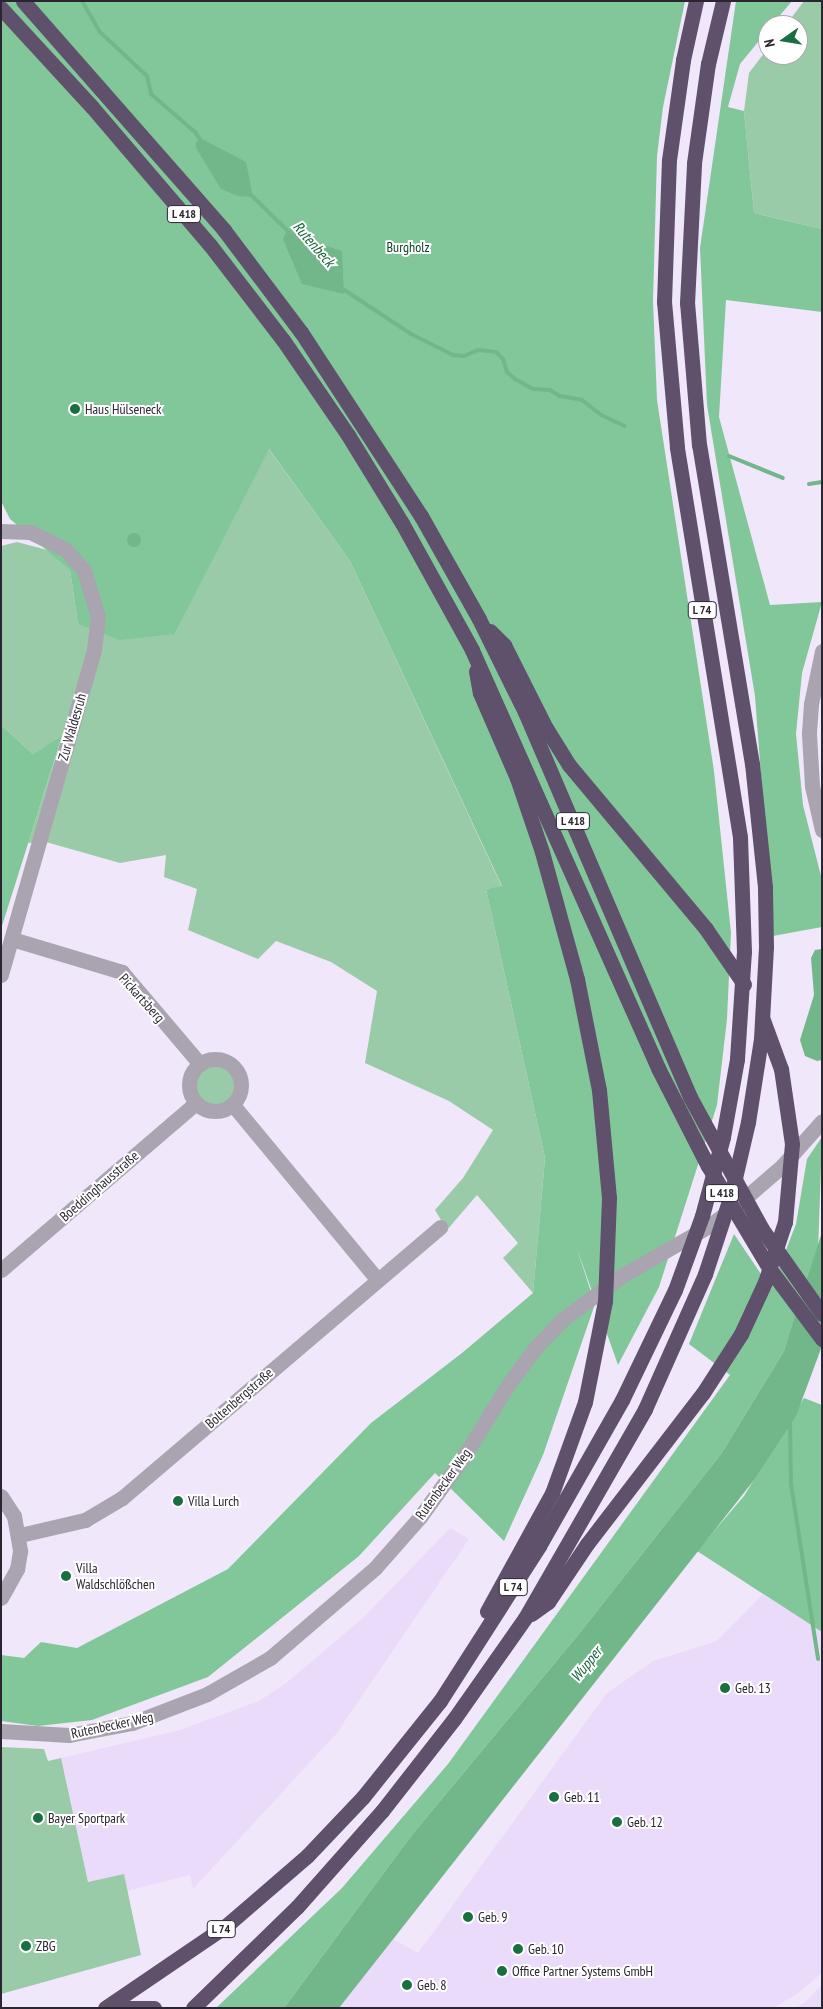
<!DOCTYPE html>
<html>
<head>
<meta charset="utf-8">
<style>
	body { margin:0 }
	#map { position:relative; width:823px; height:2009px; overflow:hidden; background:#f1e7fb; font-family:"PT Sans Narrow",sans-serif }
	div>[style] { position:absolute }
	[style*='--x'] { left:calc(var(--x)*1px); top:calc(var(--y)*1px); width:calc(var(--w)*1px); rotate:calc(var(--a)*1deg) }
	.built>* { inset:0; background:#ebdbfa }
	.green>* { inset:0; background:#99cba9 }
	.round { border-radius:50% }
	.forest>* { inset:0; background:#81c799 }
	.water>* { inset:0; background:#72b78a }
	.stream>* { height:4px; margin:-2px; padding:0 2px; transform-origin:2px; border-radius:2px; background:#72b78a }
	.street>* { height:15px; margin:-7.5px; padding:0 7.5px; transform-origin:7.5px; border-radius:7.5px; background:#aaa3b0 }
	.street>.ring { margin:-7.5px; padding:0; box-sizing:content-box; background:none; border:15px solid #aaa3b0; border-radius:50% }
	.highway>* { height:15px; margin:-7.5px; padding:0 7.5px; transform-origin:7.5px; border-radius:7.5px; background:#5f516c }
	.dots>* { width:14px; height:14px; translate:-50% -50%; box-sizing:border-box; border:2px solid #fff; border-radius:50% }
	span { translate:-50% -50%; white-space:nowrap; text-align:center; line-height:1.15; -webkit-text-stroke:4px #fff; paint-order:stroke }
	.shield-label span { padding:1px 4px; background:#fff; border:1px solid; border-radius:4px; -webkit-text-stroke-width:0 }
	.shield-label { font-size:12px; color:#2b2531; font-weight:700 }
	.park-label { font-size:14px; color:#0e4427 }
	.poi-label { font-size:14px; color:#2b2531 }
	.left { translate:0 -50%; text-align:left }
	.street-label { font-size:14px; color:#2b2531 }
	.water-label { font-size:15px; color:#17653b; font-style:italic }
	.frame { position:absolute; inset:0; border:2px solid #2b2531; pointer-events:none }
	.north { position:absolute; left:758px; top:15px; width:50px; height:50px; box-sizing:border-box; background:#fff; border:1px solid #aaa8ad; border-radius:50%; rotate:257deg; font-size:14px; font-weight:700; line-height:20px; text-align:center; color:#2b2531 }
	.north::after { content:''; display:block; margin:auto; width:18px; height:22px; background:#196f41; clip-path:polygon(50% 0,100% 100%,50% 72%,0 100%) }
</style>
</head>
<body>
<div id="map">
	<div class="built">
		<div style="clip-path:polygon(450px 1528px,469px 1539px,336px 1734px,193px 1889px,190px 1875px,127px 1891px,124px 1874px,88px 1882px,61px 1758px,180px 1730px,259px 1701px,285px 1684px,364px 1617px)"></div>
		<div style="clip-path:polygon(763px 1594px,822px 1631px,822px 1972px,813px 1981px,794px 1996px,772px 2008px,339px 2008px,391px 1938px,418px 1953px,606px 1694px,653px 1661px,717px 1641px)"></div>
		<div style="clip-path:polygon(822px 1985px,822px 2008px,795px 2008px,804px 2003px)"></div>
	</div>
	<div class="green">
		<div style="clip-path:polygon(804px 1px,822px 1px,822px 229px,754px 213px,744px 111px,749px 73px,768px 48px,768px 55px,798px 55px,798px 25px,786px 25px)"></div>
		<div style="clip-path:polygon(268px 448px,350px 561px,502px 887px,486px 889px,545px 1158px,533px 1293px,503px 1258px,518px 1243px,477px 1195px,447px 1230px,435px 1210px,463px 1178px,493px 1130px,449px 1101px,365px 1063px,377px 991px,331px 962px,276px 941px,258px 959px,188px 930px,197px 889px,164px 877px,166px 855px,120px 863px,46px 842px,28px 843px,62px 737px,33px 754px,1px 725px,1px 546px,17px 542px,51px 551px,70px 570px,78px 624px,175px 634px)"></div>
		<div class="round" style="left:196px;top:1065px;width:40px;height:40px"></div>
		<div style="clip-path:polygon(1px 1747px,44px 1749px,48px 1761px,61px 1758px,88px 1882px,124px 1874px,141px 1955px,1px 1994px)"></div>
	</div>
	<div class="forest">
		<div style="clip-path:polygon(1px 1px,685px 1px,663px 107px,657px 156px,653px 301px,657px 400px,714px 771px,731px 933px,727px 1019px,717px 1105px,659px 1287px,618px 1365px,576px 1246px,595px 1304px,543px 1455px,504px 1541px,435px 1473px,359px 1556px,208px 1677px,92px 1720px,38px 1726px,1px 1721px,1px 1655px,24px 1658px,41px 1642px,77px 1648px,228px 1569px,371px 1423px,462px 1353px,533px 1293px,545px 1158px,486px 889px,502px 886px,350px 561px,269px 449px,175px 634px,120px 640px,78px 624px,70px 570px,10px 519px,1px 501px)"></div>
		<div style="clip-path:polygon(736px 1px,792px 1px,772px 25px,768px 25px,768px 30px,740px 64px,728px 107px,744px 111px,754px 213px,822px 229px,822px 312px,726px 300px,719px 417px,770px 605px,822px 602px,802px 673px,796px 734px,803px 805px,822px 880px,822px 927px,773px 936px,755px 696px,707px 405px,700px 248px)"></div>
		<div style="clip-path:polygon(1px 725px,33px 754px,62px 736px,1px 929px)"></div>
		<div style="clip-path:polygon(822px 1137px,818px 1251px,784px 1351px,721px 1454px,578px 1635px,411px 1836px,284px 2008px,216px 2008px,342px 1888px,448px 1764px,730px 1375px,689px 1344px,734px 1234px,771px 1289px,796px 1224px,807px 1159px)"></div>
		<div style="clip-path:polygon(804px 1398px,822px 1405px,822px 1632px,697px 1551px,744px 1496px)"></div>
	</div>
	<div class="water">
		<div style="clip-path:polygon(202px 139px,246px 162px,253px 197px,238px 196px,221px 189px,196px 148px,196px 142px)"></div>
		<div style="clip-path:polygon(300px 229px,314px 242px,342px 251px,344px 294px,302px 284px,283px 239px,287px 230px)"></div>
		<div class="round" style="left:127px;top:533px;width:14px;height:14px"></div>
		<div style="clip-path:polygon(822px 949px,822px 1060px,817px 1061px,805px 1056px,800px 1040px,814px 995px,811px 958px,815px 950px)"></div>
		<div style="clip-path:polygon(822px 1232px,822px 1346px,796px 1416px,754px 1480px,339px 2008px,284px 2008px,411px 1836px,578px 1635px,721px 1454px,784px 1351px)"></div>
	</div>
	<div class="stream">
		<div style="--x:82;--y:1;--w:36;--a:60"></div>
		<div style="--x:100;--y:32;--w:64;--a:43.1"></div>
		<div style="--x:147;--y:76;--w:18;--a:77"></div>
		<div style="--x:151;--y:94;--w:58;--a:40.8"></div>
		<div style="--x:195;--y:132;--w:12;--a:55"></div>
		<div style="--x:250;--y:194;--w:56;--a:44.3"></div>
		<div style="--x:343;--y:289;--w:82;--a:33.5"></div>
		<div style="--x:411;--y:334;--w:47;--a:26.6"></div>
		<div style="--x:453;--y:355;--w:11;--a:5"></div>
		<div style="--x:464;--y:356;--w:15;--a:-23"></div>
		<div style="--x:478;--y:350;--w:18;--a:6"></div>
		<div style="--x:496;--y:352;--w:10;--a:45"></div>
		<div style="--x:503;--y:359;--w:14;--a:73"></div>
		<div style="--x:507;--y:372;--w:11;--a:41"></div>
		<div style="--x:515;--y:379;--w:21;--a:29"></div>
		<div style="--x:533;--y:389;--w:17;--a:3"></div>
		<div style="--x:550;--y:390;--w:12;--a:31"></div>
		<div style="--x:560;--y:396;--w:22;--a:10"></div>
		<div style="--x:582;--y:400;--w:24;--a:38"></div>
		<div style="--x:601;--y:415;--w:26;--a:25"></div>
		<div style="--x:729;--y:456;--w:58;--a:22.2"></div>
		<div style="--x:809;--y:484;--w:13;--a:-9"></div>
		<div style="--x:790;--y:1421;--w:63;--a:89.1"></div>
		<div style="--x:791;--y:1484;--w:177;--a:81.2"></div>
	</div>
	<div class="street">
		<div style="--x:1;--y:531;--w:29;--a:2"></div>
		<div style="--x:30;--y:532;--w:39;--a:26"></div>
		<div style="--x:65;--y:549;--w:28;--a:48"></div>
		<div style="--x:84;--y:570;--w:49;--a:73.4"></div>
		<div style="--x:98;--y:617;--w:33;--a:97"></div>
		<div style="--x:94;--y:650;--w:338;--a:106"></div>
		<div style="--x:822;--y:651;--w:54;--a:101.7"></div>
		<div style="--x:811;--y:704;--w:30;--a:94"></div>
		<div style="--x:809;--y:734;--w:52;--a:86.7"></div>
		<div style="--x:812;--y:786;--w:45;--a:77.2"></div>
		<div style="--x:12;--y:939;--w:115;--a:16.7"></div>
		<div style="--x:122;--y:972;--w:121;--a:49.7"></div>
		<div class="ring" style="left:189px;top:1059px;width:37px;height:37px"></div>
		<div style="--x:233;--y:1105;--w:226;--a:50.4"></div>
		<div style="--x:1;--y:1270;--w:257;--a:-40.6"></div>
		<div style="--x:1;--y:1496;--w:24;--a:57"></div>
		<div style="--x:14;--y:1516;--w:36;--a:80"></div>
		<div style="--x:20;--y:1551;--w:18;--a:99"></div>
		<div style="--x:17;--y:1569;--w:33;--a:119"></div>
		<div style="--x:20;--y:1535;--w:67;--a:-13"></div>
		<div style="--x:85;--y:1520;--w:43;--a:-30.7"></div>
		<div style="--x:122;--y:1498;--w:418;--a:-40.4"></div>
		<div style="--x:1;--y:1731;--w:68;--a:3.4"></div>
		<div style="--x:69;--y:1735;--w:64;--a:-10.8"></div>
		<div style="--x:132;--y:1723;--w:80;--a:-21.1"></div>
		<div style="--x:207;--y:1694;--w:73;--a:-29.7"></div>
		<div style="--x:270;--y:1658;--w:138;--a:-40.6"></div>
		<div style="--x:375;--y:1568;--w:68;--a:-48.6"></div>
		<div style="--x:420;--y:1517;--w:75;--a:-54.2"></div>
		<div style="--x:464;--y:1456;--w:84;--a:-58.2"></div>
		<div style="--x:508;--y:1385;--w:47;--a:-53.6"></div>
		<div style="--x:536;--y:1347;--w:39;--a:-46"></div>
		<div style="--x:563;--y:1319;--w:74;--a:-36.3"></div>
		<div style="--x:623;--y:1275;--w:97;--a:-29.7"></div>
		<div style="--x:707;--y:1227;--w:37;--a:-36"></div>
		<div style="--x:737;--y:1205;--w:60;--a:-40.9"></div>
		<div style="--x:782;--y:1166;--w:60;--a:-48.4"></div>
	</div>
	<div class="highway">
		<div style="--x:23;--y:1;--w:305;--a:48.7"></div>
		<div style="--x:224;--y:230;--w:128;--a:53"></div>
		<div style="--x:301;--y:332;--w:220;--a:56.9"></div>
		<div style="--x:421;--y:516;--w:118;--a:60.6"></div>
		<div style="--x:479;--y:619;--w:104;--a:63.7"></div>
		<div style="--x:525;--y:712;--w:419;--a:66.8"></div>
		<div style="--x:690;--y:1097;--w:150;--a:61.4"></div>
		<div style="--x:762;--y:1229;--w:104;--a:54.8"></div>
		<div style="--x:1;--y:8;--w:134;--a:47.4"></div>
		<div style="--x:92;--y:107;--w:182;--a:49.5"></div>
		<div style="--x:210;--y:245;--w:120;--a:52.5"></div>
		<div style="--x:283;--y:340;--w:115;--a:55.6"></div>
		<div style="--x:348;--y:435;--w:103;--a:58.5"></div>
		<div style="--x:402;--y:523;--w:145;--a:61.1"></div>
		<div style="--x:472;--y:650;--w:458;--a:66"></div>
		<div style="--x:658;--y:1068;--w:110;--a:63"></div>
		<div style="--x:708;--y:1166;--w:119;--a:59.1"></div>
		<div style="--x:769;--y:1268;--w:89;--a:53.3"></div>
		<div style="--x:490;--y:631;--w:20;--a:45"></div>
		<div style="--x:504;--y:645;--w:93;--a:63.2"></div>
		<div style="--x:546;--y:728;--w:44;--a:58.1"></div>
		<div style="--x:569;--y:765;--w:214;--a:50.1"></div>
		<div style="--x:706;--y:929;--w:67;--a:55.4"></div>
		<div style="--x:476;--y:671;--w:22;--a:80"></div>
		<div style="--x:480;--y:693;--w:93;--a:66.5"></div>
		<div style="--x:517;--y:778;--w:78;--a:71.3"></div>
		<div style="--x:542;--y:852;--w:132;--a:74.6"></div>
		<div style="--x:577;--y:979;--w:113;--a:78.8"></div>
		<div style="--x:599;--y:1090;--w:108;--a:84.7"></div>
		<div style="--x:609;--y:1198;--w:103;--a:92.2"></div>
		<div style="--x:605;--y:1301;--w:103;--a:101.2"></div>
		<div style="--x:585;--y:1402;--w:97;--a:109.9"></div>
		<div style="--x:552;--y:1493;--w:135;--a:118.8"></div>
		<div style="--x:531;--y:1614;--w:21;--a:-35"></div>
		<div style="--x:548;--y:1602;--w:70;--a:-56.1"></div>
		<div style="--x:587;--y:1544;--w:190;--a:-52.5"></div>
		<div style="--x:703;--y:1393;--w:70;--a:-57.2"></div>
		<div style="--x:741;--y:1334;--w:57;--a:-65.2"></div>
		<div style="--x:765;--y:1282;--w:63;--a:-71.6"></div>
		<div style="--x:785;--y:1222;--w:78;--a:-84.9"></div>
		<div style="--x:792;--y:1144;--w:76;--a:-98.3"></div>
		<div style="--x:781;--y:1069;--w:52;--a:-110.2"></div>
		<div style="--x:105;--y:2008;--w:148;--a:-34.2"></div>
		<div style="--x:227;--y:1925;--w:106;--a:-40.8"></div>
		<div style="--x:307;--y:1856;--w:81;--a:-46.5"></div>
		<div style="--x:363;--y:1797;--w:123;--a:-51.3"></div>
		<div style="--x:440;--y:1701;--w:184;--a:-57.4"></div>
		<div style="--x:539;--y:1546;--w:168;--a:-60.4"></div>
		<div style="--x:622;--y:1400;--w:122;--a:-64.3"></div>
		<div style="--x:675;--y:1290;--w:79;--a:-70"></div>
		<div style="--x:702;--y:1216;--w:82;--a:-75.1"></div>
		<div style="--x:723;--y:1137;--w:79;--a:-79.8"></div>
		<div style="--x:737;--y:1059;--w:107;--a:-86.3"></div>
		<div style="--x:744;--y:952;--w:115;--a:-92"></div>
		<div style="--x:740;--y:837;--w:395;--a:-99.2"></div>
		<div style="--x:677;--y:447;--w:146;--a:-95.1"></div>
		<div style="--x:664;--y:302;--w:142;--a:-88"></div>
		<div style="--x:669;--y:160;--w:101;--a:-82"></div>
		<div style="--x:683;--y:60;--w:60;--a:-77.6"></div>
		<div style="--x:125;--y:2008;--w:29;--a:0"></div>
		<div style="--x:193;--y:2008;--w:145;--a:-44.2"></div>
		<div style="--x:297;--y:1907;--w:128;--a:-48.5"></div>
		<div style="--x:382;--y:1811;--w:117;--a:-52"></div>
		<div style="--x:454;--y:1719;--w:123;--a:-54.9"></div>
		<div style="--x:525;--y:1618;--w:241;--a:-60.1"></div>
		<div style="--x:645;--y:1409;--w:148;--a:-66"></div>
		<div style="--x:705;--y:1274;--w:83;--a:-71.8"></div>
		<div style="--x:731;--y:1195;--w:75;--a:-76.9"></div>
		<div style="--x:748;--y:1122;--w:84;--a:-81.1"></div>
		<div style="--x:761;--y:1039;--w:92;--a:-86.9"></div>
		<div style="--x:766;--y:947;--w:60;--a:-91"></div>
		<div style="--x:765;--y:887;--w:124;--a:-96"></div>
		<div style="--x:752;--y:764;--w:323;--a:-99.4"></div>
		<div style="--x:699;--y:445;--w:143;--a:-94.8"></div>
		<div style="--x:687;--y:303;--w:140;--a:-87.1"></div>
		<div style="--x:694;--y:163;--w:100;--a:-82"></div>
		<div style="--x:708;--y:64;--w:65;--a:-76.6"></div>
	</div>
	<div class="dots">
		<div style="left:75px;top:409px;background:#196f41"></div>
		<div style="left:178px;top:1501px;background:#196f41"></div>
		<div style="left:66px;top:1576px;background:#196f41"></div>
		<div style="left:725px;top:1688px;background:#196f41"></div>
		<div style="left:554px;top:1797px;background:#196f41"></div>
		<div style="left:38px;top:1818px;background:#196f41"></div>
		<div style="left:617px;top:1822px;background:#196f41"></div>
		<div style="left:468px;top:1917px;background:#196f41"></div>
		<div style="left:26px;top:1946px;background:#196f41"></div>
		<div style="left:518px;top:1949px;background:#196f41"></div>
		<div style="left:502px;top:1971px;background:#196f41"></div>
		<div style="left:407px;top:1985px;background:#196f41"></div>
	</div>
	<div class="shield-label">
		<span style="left:184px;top:214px">L 418</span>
		<span style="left:702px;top:610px">L 74</span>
		<span style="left:573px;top:821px">L 418</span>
		<span style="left:722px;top:1193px">L 418</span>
		<span style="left:513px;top:1587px">L 74</span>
		<span style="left:221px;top:1929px">L 74</span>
	</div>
	<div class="park-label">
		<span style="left:408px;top:247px">Burgholz</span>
	</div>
	<div class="poi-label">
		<span class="left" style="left:85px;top:409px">Haus Hülseneck</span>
		<span class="left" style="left:188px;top:1501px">Villa Lurch</span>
		<span class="left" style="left:76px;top:1576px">Villa<br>Waldschlößchen</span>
		<span class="left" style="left:735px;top:1688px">Geb. 13</span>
		<span class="left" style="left:564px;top:1797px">Geb. 11</span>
		<span class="left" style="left:48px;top:1818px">Bayer Sportpark</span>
		<span class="left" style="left:627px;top:1822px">Geb. 12</span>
		<span class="left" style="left:478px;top:1917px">Geb. 9</span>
		<span class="left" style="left:36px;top:1946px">ZBG</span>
		<span class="left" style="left:528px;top:1949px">Geb. 10</span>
		<span class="left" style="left:512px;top:1971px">Office Partner Systems GmbH</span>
		<span class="left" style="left:417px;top:1985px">Geb. 8</span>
	</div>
	<div class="street-label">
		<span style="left:72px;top:727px;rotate:-74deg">Zur Waldesruh</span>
		<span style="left:142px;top:998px;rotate:48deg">Pickartsberg</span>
		<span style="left:99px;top:1186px;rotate:-41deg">Boeddinghausstraße</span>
		<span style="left:239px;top:1398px;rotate:-41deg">Boltenbergstraße</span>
		<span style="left:443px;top:1484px;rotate:-54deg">Rutenbecker Weg</span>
		<span style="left:112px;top:1725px;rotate:-12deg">Rutenbecker Weg</span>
	</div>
	<div class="water-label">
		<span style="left:314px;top:244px;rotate:49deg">Rutenbeck</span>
		<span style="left:586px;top:1664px;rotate:-51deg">Wupper</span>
	</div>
	<div class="frame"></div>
	<div class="north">N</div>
</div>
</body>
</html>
